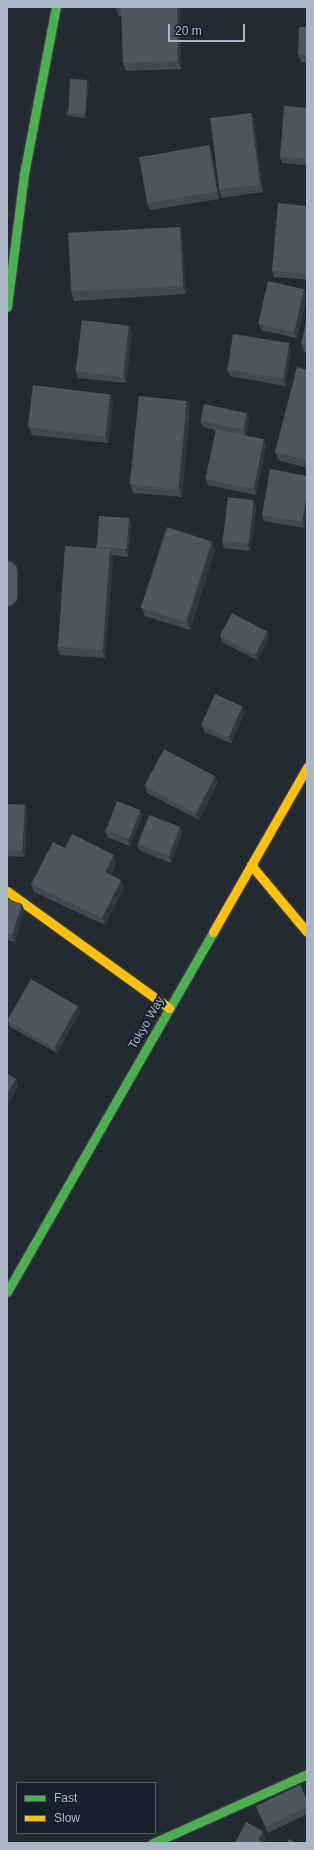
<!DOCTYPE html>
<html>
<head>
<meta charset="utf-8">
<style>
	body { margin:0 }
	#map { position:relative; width:314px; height:1850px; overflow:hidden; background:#232a32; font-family:Arial,sans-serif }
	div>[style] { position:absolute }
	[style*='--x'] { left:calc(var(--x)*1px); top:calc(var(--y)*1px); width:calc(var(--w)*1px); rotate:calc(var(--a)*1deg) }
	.roads { filter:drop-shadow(0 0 1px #41464d) drop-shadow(0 0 1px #41464d) }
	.street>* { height:20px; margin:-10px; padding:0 10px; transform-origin:10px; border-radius:10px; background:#525861 }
	.fast>* { height:9px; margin:-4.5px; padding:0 4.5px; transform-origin:4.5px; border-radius:4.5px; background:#4caf50 }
	.slow>* { height:9px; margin:-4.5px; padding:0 4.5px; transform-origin:4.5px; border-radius:4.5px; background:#ffc107 }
	.wall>* { inset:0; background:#434952 }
	.shaded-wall>* { inset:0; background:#313840 }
	.building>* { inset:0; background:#4e555e; transform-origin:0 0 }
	span { translate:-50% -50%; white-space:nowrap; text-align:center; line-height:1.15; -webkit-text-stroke:4px #17202d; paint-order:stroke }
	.street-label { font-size:12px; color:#aab6c6 }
	.frame { position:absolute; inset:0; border:8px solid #aab6c6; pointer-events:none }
	.legend { position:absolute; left:16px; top:1782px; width:140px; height:52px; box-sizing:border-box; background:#17202d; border:1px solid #525c6a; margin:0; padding:5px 7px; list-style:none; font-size:12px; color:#aab6c6 }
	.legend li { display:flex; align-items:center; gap:8px; height:20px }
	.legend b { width:20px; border:1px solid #525c6a }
	.scale { position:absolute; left:168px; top:24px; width:77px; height:18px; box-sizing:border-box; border:2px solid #aab6c6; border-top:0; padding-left:5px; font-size:12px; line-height:14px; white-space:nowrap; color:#aab6c6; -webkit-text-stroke:3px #17202d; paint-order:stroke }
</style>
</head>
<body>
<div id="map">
	<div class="roads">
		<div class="street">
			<div style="--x:7;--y:571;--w:25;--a:90"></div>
		</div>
		<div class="fast">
			<div style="--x:7;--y:307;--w:134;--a:-82.7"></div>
			<div style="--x:24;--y:174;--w:170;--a:-79.2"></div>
			<div style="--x:7;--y:1292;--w:415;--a:-60.2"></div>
			<div style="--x:153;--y:1843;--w:169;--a:-24.1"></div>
		</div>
		<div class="slow">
			<div style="--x:251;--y:865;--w:87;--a:50.1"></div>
			<div style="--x:7;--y:891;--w:200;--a:35.8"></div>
			<div style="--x:213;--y:932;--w:190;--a:-60.3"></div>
		</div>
	</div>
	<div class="wall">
		<div style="clip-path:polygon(180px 7px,181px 69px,126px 71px,123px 63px,122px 16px,119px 16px,116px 8px)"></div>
		<div style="clip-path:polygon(307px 27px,307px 63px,301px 62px,298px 54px)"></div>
		<div style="clip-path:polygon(89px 84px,85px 118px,68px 116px,66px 113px)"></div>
		<div style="clip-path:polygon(307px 108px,307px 165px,282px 163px,280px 157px)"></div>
		<div style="clip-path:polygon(251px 113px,254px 121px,263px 192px,222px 198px,219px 190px)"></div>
		<div style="clip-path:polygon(209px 145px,212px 153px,219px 199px,150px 210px,147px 203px)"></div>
		<div style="clip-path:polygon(307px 206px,307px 280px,274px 277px,272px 271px)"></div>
		<div style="clip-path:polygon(180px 227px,182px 235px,186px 294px,74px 301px,71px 293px)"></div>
		<div style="clip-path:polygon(304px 289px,307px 296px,297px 338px,261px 330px,259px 324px)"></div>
		<div style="clip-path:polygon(307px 319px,307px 353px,304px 352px,301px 344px)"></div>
		<div style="clip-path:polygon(129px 326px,132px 332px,126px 383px,78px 378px,76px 372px)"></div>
		<div style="clip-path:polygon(291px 350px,285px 386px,230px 376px,227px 370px)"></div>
		<div style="clip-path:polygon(307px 370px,307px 468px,278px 460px,275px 452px)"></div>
		<div style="clip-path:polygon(113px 401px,108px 443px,32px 435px,29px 427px)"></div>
		<div style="clip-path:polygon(190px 409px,182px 497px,133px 493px,131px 485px)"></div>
		<div style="clip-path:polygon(247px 413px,249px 419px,246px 436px,266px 446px,256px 495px,208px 485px,206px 479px,216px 430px,203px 427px,200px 421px)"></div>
		<div style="clip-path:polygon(307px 476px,307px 511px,304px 528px,264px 521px,262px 515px)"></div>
		<div style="clip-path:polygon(256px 507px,250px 551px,224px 548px,222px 541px)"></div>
		<div style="clip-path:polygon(129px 518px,131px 525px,128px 557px,112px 555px,113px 557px,105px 658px,60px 655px,57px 647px,96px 548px,96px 547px)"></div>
		<div style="clip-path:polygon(212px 542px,215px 550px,190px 630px,145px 616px,142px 608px)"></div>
		<div style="clip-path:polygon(267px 632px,269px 638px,257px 660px,222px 642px,220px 636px)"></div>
		<div style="clip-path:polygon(245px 712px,231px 743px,204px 732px,202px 725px)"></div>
		<div style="clip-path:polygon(215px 776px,218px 782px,199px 820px,147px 793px,145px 787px)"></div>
		<div style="clip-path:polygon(7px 804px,27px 812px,25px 857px,7px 856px)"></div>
		<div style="clip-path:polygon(140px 810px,142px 817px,130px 846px,107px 837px,105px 830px)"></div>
		<div style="clip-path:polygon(182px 833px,171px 863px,139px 850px,137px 844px)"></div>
		<div style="clip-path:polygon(65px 848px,116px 863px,111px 875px,124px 888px,105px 925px,34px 892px,31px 884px)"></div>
		<div style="clip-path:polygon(7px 899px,22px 904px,24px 910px,15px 942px,7px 940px)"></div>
		<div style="clip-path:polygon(78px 1006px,80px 1012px,57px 1053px,10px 1027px,8px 1021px)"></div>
		<div style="clip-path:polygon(307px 1800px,307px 1814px,268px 1833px,258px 1812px,256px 1806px)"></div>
	</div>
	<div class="shaded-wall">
		<div style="clip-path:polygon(177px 7px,180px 7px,181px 69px,178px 61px)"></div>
		<div style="clip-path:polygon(7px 36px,8px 39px,7px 51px)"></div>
		<div style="clip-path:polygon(87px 80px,89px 84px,85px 118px,84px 114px)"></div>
		<div style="clip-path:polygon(251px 113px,254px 121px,263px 192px,260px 184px)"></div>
		<div style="clip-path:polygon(209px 145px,212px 153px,219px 199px,217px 191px)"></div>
		<div style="clip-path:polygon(180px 227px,182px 235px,186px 294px,183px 286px)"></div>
		<div style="clip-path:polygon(304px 289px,307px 296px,297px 338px,294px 332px)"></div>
		<div style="clip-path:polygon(129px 326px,132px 332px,126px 383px,124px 377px)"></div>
		<div style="clip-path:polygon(289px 343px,291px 350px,285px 386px,283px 379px)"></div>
		<div style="clip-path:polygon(110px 394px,113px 401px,108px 443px,105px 435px)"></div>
		<div style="clip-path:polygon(187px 401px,190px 409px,182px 497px,179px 489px)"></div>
		<div style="clip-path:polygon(247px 413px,249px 419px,246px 436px,243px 430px)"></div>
		<div style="clip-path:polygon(264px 439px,266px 446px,256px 495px,254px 488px)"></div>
		<div style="clip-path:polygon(307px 491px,307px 511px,304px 528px,302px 522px)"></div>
		<div style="clip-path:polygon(254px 500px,256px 507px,250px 551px,248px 545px)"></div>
		<div style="clip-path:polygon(129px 518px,131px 525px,128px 557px,125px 550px)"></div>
		<div style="clip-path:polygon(212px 542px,215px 550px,190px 630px,187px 622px)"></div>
		<div style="clip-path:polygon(110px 549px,113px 557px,105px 658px,102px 650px)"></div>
		<div style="clip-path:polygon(267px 632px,269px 638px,257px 660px,255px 654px)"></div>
		<div style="clip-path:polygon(242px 706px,245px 712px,231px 743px,229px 737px)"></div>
		<div style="clip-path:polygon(215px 776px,218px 782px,199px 820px,196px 814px)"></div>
		<div style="clip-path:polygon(25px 805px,27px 812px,25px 857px,22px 851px)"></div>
		<div style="clip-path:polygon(140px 810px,142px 817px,130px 846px,127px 840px)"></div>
		<div style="clip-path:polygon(180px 827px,182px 833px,171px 863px,169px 857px)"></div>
		<div style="clip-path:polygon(114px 855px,116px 863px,108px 880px,105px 872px)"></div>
		<div style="clip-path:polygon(121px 880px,124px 888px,105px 925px,102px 918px)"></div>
		<div style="clip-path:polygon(22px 904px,24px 910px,15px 942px,12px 935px)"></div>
		<div style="clip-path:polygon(78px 1006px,80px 1012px,57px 1053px,55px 1047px)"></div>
		<div style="clip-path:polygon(16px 1079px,18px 1087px,7px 1107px,7px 1094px)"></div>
		<div style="clip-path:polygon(263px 1831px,266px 1839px,264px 1843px,259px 1840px)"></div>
	</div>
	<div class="building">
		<div style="clip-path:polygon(116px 7px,177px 7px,178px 61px,123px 63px,121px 8px,116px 8px)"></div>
		<div style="clip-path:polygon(299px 27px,307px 27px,307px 55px,298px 54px)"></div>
		<div style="left:70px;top:79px;width:17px;height:34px;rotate:3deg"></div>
		<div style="clip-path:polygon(284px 106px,307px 108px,307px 159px,280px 157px)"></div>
		<div style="left:251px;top:113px;width:72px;height:41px;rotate:83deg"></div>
		<div style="left:209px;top:145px;width:47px;height:71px;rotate:80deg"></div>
		<div style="clip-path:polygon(278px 203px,307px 206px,307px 274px,272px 271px)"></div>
		<div style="left:180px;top:227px;width:59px;height:112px;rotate:87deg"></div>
		<div style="left:268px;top:281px;width:37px;height:44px;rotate:13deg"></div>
		<div style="clip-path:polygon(307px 319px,307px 346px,301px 344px)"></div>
		<div style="left:82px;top:320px;width:47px;height:52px;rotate:7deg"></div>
		<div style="left:233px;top:334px;width:57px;height:36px;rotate:9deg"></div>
		<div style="clip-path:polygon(297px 367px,307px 370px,307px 460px,275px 452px)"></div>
		<div style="left:33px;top:385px;width:78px;height:42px;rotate:7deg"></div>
		<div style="left:139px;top:396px;width:48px;height:89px;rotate:6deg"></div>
		<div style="left:204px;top:404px;width:44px;height:17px;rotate:12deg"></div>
		<div style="left:216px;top:429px;width:49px;height:51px;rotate:12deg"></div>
		<div style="clip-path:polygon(270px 469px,307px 476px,307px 491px,302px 522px,262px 515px)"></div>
		<div style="left:228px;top:497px;width:26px;height:44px;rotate:7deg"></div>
		<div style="left:99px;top:516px;width:30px;height:31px;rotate:4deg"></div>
		<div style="left:167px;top:527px;width:47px;height:85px;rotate:18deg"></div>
		<div style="left:65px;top:546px;width:45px;height:101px;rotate:4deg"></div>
		<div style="left:232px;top:613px;width:40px;height:26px;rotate:28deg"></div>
		<div style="left:215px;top:694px;width:30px;height:34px;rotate:24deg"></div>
		<div style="left:164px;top:749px;width:58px;height:42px;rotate:28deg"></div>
		<div style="left:117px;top:801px;width:25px;height:31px;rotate:21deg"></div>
		<div style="clip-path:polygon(7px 804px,25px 805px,22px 851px,7px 850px)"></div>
		<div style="left:149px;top:815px;width:33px;height:31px;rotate:21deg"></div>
		<div style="clip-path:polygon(72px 834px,114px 855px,105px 872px,121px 880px,102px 918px,31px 884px,53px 842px,65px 848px)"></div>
		<div style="clip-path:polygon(7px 899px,22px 904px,12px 935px,7px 934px)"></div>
		<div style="left:31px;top:979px;width:54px;height:48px;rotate:30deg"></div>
		<div style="clip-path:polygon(7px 1074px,16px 1079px,7px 1094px)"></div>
		<div style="clip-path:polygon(300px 1785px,307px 1800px,307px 1807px,266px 1827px,256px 1806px)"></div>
		<div style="clip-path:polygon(246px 1822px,263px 1831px,259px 1840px,264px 1843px,235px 1843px)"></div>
		<div style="clip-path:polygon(289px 1839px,296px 1843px,287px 1843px)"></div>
	</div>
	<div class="street-label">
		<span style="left:147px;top:1023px;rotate:-60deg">Tokyo Way</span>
	</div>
	<div class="frame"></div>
	<ul class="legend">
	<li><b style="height:5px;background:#4caf50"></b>Fast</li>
	<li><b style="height:5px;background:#ffc107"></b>Slow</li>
	</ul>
	<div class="scale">20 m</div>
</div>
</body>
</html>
